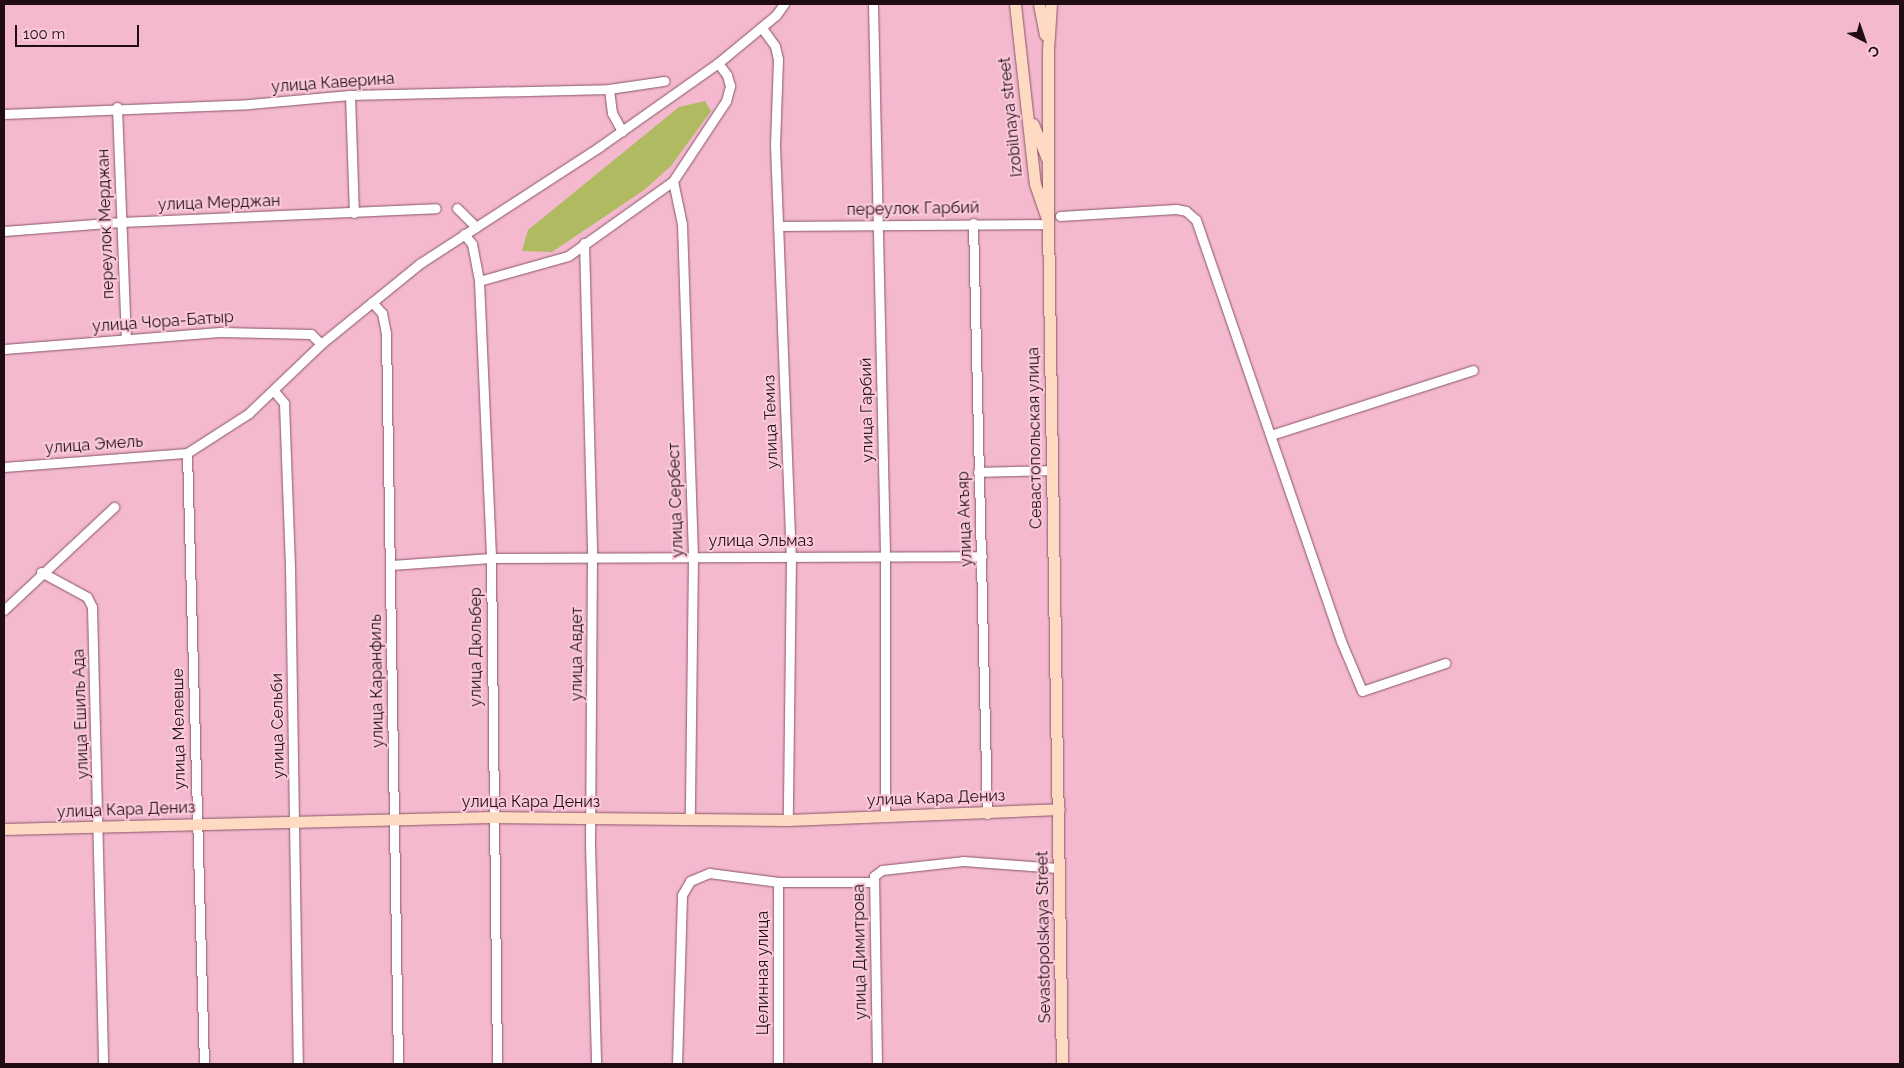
<!DOCTYPE html>
<html>
<head>
<meta charset="utf-8">
<style>
	body { margin:0 }
	#map { position:relative; width:1904px; height:1068px; overflow:hidden; background:#f4b9cf; font-family:Raleway,sans-serif }
	div>[style] { position:absolute }
	[style*='--x'] { left:calc(var(--x)*1px); top:calc(var(--y)*1px); width:calc(var(--w)*1px); rotate:calc(var(--a)*1deg) }
	.green>* { inset:0; background:#b0ba60 }
	.roads { filter:drop-shadow(0 0 1px #88556a) drop-shadow(0 0 1px #88556a) }
	.minor>* { height:9px; margin:-4.5px; padding:0 4.5px; transform-origin:4.5px; border-radius:4.5px; background:#fff }
	.major>* { height:11px; margin:-5.5px; padding:0 5.5px; transform-origin:5.5px; border-radius:5.5px; background:#fedac2 }
	span { translate:-50% -50%; white-space:nowrap; text-align:center; line-height:1.15; -webkit-text-stroke:4px #facadb; paint-order:stroke }
	.street-label { font-size:16px; color:#200c14 }
	.frame { position:absolute; inset:0; border:5px solid #200c14; pointer-events:none }
	.north { position:absolute; left:1839px; top:15px; width:50px; height:50px; -webkit-text-stroke:4px #facadb; paint-order:stroke; rotate:139deg; font-size:14px; font-weight:700; line-height:20px; text-align:center; color:#200c14 }
	.north::after { content:''; display:block; margin:auto; width:18px; height:22px; background:#200c14; clip-path:polygon(50% 0,100% 100%,50% 72%,0 100%) }
	.scale { position:absolute; left:15px; top:25px; width:124px; height:22px; box-sizing:border-box; border:2px solid #200c14; border-top:0; padding-left:6px; font-size:15px; line-height:18px; white-space:nowrap; color:#200c14; -webkit-text-stroke:4px #facadb; paint-order:stroke }
</style>
</head>
<body>
<div id="map">
	<div class="green">
		<div style="clip-path:polygon(705px 101px,711px 111px,671px 166px,644px 190px,552px 252px,522px 251px,528px 230px,679px 107px)"></div>
	</div>
	<div class="roads">
		<div class="minor">
			<div style="--x:873;--y:4;--w:552;--a:88.75"></div>
			<div style="--x:885;--y:556;--w:260;--a:90"></div>
			<div style="--x:762;--y:28;--w:22;--a:54"></div>
			<div style="--x:775;--y:46;--w:13;--a:77"></div>
			<div style="--x:778;--y:59;--w:86;--a:92"></div>
			<div style="--x:775;--y:145;--w:411;--a:87.8"></div>
			<div style="--x:791;--y:556;--w:264;--a:90.7"></div>
			<div style="--x:609;--y:89;--w:24;--a:83"></div>
			<div style="--x:612;--y:113;--w:21;--a:61"></div>
			<div style="--x:350;--y:95;--w:118;--a:88.1"></div>
			<div style="--x:117;--y:107;--w:232;--a:87.8"></div>
			<div style="--x:4;--y:114;--w:245;--a:-2.3"></div>
			<div style="--x:249;--y:104;--w:101;--a:-5.1"></div>
			<div style="--x:350;--y:95;--w:259;--a:-1.3"></div>
			<div style="--x:609;--y:89;--w:56;--a:-8.3"></div>
			<div style="--x:673;--y:181;--w:44;--a:78.2"></div>
			<div style="--x:682;--y:224;--w:333;--a:88.1"></div>
			<div style="--x:693;--y:557;--w:263;--a:90.7"></div>
			<div style="--x:457;--y:208;--w:27;--a:45"></div>
			<div style="--x:1060;--y:216;--w:116;--a:-3.5"></div>
			<div style="--x:1176;--y:209;--w:10;--a:11"></div>
			<div style="--x:1186;--y:211;--w:13;--a:42"></div>
			<div style="--x:1196;--y:220;--w:445;--a:71"></div>
			<div style="--x:1341;--y:641;--w:54;--a:67.2"></div>
			<div style="--x:1362;--y:691;--w:88;--a:-18.6"></div>
			<div style="--x:973;--y:223;--w:591;--a:88.64"></div>
			<div style="--x:779;--y:226;--w:269;--a:-0.4"></div>
			<div style="--x:4;--y:231;--w:117;--a:-4.4"></div>
			<div style="--x:121;--y:222;--w:315;--a:-2.5"></div>
			<div style="--x:464;--y:234;--w:13;--a:51"></div>
			<div style="--x:472;--y:244;--w:38;--a:79"></div>
			<div style="--x:479;--y:281;--w:277;--a:87.5"></div>
			<div style="--x:491;--y:558;--w:506;--a:89.32"></div>
			<div style="--x:584;--y:243;--w:314;--a:88.5"></div>
			<div style="--x:592;--y:557;--w:288;--a:90.4"></div>
			<div style="--x:590;--y:845;--w:219;--a:88.4"></div>
			<div style="--x:479;--y:281;--w:92;--a:-15.7"></div>
			<div style="--x:568;--y:256;--w:129;--a:-35.5"></div>
			<div style="--x:673;--y:181;--w:96;--a:-56.5"></div>
			<div style="--x:726;--y:101;--w:16;--a:-75"></div>
			<div style="--x:730;--y:86;--w:11;--a:-105"></div>
			<div style="--x:727;--y:75;--w:15;--a:-127"></div>
			<div style="--x:372;--y:302;--w:15;--a:48"></div>
			<div style="--x:382;--y:313;--w:20;--a:79"></div>
			<div style="--x:386;--y:333;--w:731;--a:89.06"></div>
			<div style="--x:4;--y:349;--w:219;--a:-4.5"></div>
			<div style="--x:222;--y:332;--w:89;--a:1.3"></div>
			<div style="--x:311;--y:334;--w:14;--a:45"></div>
			<div style="--x:274;--y:391;--w:16;--a:50"></div>
			<div style="--x:284;--y:403;--w:164;--a:87.9"></div>
			<div style="--x:290;--y:567;--w:497;--a:89.1"></div>
			<div style="--x:1274;--y:434;--w:209;--a:-17.8"></div>
			<div style="--x:187;--y:453;--w:611;--a:88.41"></div>
			<div style="--x:4;--y:467;--w:184;--a:-4.4"></div>
			<div style="--x:187;--y:453;--w:74;--a:-32.8"></div>
			<div style="--x:249;--y:413;--w:100;--a:-43.8"></div>
			<div style="--x:321;--y:344;--w:127;--a:-39.2"></div>
			<div style="--x:419;--y:264;--w:215;--a:-33"></div>
			<div style="--x:599;--y:147;--w:146;--a:-35.2"></div>
			<div style="--x:718;--y:63;--w:75;--a:-39.6"></div>
			<div style="--x:776;--y:15;--w:14;--a:-54"></div>
			<div style="--x:978;--y:472;--w:74;--a:-1.5"></div>
			<div style="--x:391;--y:565;--w:100;--a:-4"></div>
			<div style="--x:491;--y:558;--w:491;--a:-0.2"></div>
			<div style="--x:41;--y:572;--w:52;--a:28.5"></div>
			<div style="--x:87;--y:597;--w:11;--a:63"></div>
			<div style="--x:92;--y:607;--w:457;--a:88.6"></div>
			<div style="--x:4;--y:610;--w:151;--a:-43.1"></div>
			<div style="--x:677;--y:1064;--w:169;--a:-88.3"></div>
			<div style="--x:682;--y:895;--w:16;--a:-60"></div>
			<div style="--x:690;--y:881;--w:21;--a:-23"></div>
			<div style="--x:709;--y:873;--w:70;--a:7.4"></div>
			<div style="--x:778;--y:882;--w:94;--a:0"></div>
			<div style="--x:778;--y:1064;--w:182;--a:-90"></div>
			<div style="--x:877;--y:1064;--w:188;--a:-90.9"></div>
			<div style="--x:874;--y:876;--w:10;--a:-37"></div>
			<div style="--x:882;--y:870;--w:81;--a:-6.3"></div>
			<div style="--x:963;--y:861;--w:95;--a:4.2"></div>
		</div>
		<div class="major">
			<div style="--x:1015;--y:4;--w:181;--a:83.7"></div>
			<div style="--x:1035;--y:184;--w:34;--a:71"></div>
			<div style="--x:1039;--y:4;--w:31;--a:79"></div>
			<div style="--x:1051;--y:4;--w:47;--a:93.7"></div>
			<div style="--x:1048;--y:51;--w:173;--a:90"></div>
			<div style="--x:1048;--y:224;--w:840;--a:89.05"></div>
			<div style="--x:1033;--y:124;--w:37;--a:68"></div>
			<div style="--x:4;--y:829;--w:488;--a:-1.4"></div>
			<div style="--x:492;--y:817;--w:296;--a:0.6"></div>
			<div style="--x:788;--y:820;--w:271;--a:-2.3"></div>
		</div>
	</div>
	<div class="street-label">
		<span style="left:333px;top:83px;rotate:-4deg">улица Каверина</span>
		<span style="left:1011px;top:117px;rotate:-96deg">Izobilnaya street</span>
		<span style="left:219px;top:203px;rotate:-2deg">улица Мерджан</span>
		<span style="left:913px;top:209px;rotate:-1deg">переулок Гарбий</span>
		<span style="left:106px;top:224px;rotate:-92deg">переулок Мерджан</span>
		<span style="left:163px;top:322px;rotate:-4deg">улица Чора-Батыр</span>
		<span style="left:867px;top:410px;rotate:-91deg">улица Гарбий</span>
		<span style="left:771px;top:422px;rotate:-92deg">улица Темиз</span>
		<span style="left:1035px;top:438px;rotate:-91deg">Севастопольская улица</span>
		<span style="left:94px;top:445px;rotate:-4deg">улица Эмель</span>
		<span style="left:676px;top:500px;rotate:-92deg">улица Сербест</span>
		<span style="left:965px;top:519px;rotate:-92deg">улица Акъяр</span>
		<span style="left:761px;top:541px">улица Эльмаз</span>
		<span style="left:476px;top:647px;rotate:-90deg">улица Дюльбер</span>
		<span style="left:577px;top:654px;rotate:-90deg">улица Авдет</span>
		<span style="left:377px;top:681px;rotate:-91deg">улица Каранфиль</span>
		<span style="left:81px;top:714px;rotate:-92deg">улица Ешиль Ада</span>
		<span style="left:278px;top:726px;rotate:-91deg">улица Сельби</span>
		<span style="left:179px;top:729px;rotate:-91deg">улица Мелевше</span>
		<span style="left:936px;top:798px;rotate:-2deg">улица Кара Дениз</span>
		<span style="left:531px;top:802px">улица Кара Дениз</span>
		<span style="left:126px;top:810px;rotate:-2deg">улица Кара Дениз</span>
		<span style="left:1044px;top:937px;rotate:-91deg">Sevastopolskaya Street</span>
		<span style="left:860px;top:952px;rotate:-91deg">улица Димитрова</span>
		<span style="left:763px;top:973px;rotate:-90deg">Целинная улица</span>
	</div>
	<div class="frame"></div>
	<div class="north">С</div>
	<div class="scale">100 m</div>
</div>
</body>
</html>
